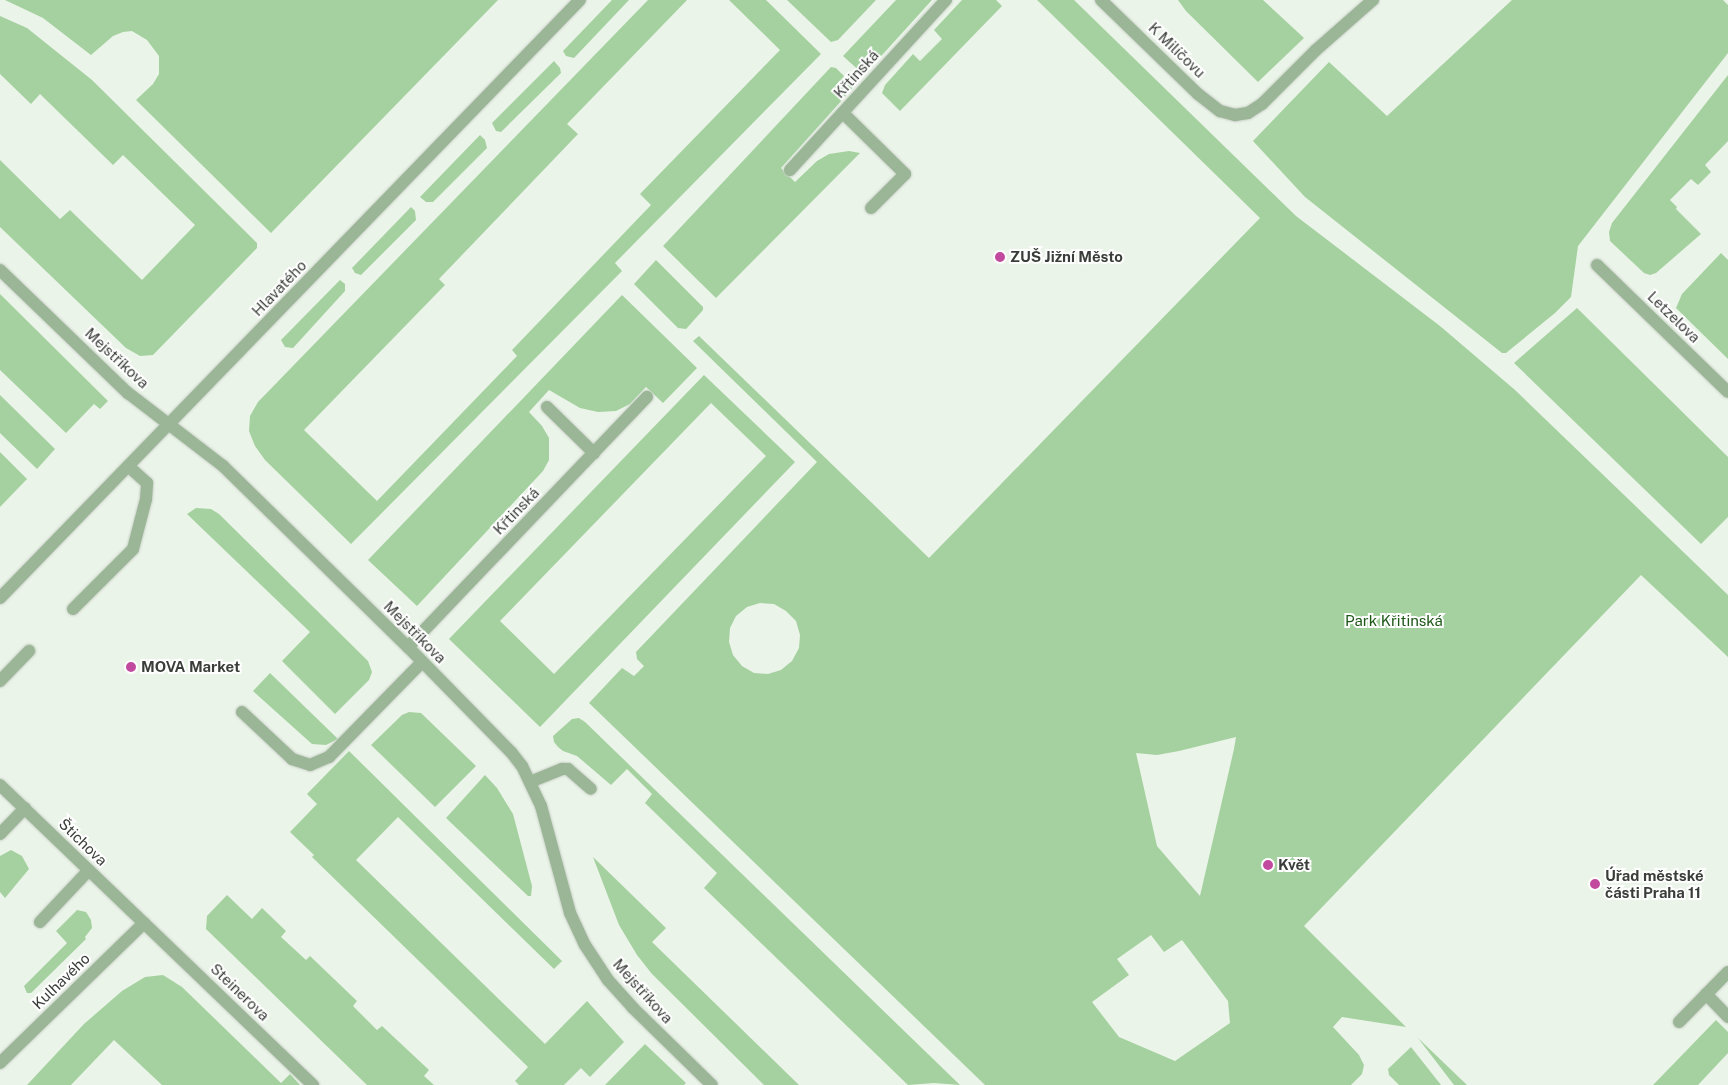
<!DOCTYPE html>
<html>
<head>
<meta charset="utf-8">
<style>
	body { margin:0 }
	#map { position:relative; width:1728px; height:1085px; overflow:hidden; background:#ebf4e9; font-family:"Public Sans",sans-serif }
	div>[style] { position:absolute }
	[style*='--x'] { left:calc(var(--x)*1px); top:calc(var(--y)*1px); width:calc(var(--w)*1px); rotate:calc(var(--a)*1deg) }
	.green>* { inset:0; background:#a4d19f }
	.roads { filter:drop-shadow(0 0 1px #c8d0c6) drop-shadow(0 0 1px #c8d0c6) }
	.minor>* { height:12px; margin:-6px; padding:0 6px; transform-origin:6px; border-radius:6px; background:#9bb597 }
	.dots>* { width:14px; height:14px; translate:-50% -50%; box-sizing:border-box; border:2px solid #fff; border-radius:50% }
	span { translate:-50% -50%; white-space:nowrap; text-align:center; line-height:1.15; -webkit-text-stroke:4px #fff; paint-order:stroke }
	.street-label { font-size:15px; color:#3a3e3a }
	.poi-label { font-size:15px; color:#3a3e3a; font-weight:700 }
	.left { translate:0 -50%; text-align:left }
	.park-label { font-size:15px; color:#1c5716 }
</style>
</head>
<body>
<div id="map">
	<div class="green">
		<div style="clip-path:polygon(5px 0,498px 0,271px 233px,136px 100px,153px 84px,159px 74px,159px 56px,147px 40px,132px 31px,123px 32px,113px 36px,91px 55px,43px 18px)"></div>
		<div style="clip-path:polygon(612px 0,629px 0,574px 58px,566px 56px,563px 51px)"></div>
		<div style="clip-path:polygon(648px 0,687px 0,567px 124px,578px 134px,439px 279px,445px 285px,304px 430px,377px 501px,517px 356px,512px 350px,651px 205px,640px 194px,780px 50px,729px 0,766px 0,821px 54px,615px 263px,622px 271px,351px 544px,265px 460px,255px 446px,249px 431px,250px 416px,258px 402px)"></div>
		<div style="clip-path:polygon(787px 0,876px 0,838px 40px,831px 42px)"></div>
		<div style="clip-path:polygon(896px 0,932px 0,864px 75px,843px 56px)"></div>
		<div style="clip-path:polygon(962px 0,996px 0,1002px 6px,900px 111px,882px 93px,885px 85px,913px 54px,920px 61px,942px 39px,934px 30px)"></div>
		<div style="clip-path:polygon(evenodd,1037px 0,1074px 0,1296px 216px,1440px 326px,1515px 390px,1728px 595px,1728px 657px,1641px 575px,1304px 926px,1406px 1027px,1342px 1017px,1333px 1027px,1359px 1055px,1364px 1065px,1362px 1074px,1351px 1085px,985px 1085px,589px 703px,622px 668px,634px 676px,644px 666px,637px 659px,636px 652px,817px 462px,693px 341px,699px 336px,929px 558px,1260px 218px,1037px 0,760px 603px,774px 604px,786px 611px,796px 621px,800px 635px,799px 648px,792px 661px,781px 670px,768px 674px,754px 673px,742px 666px,733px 655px,729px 642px,730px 628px,736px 616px,747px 607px,760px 603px,1037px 0,1236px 737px,1234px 749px,1200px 896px,1157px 846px,1136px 753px,1157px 755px,1179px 751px,1236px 737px,1037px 0,1151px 935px,1164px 952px,1182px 940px,1228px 1001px,1230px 1023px,1175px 1061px,1119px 1037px,1092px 1002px,1129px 975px,1117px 959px,1151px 935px)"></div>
		<div style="clip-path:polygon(1178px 0,1263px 0,1304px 38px,1258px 82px,1186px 11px)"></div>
		<div style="clip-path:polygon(1512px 0,1723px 0,1728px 5px,1728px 53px,1578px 246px,1571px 297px,1555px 313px,1506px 353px,1502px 353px,1305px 197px,1253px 141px,1329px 62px,1387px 116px)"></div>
		<div style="clip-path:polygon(0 16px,27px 28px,92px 80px,257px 243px,257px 248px,153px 355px,140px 356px,126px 348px,0 227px,0 160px,60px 219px,70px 210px,142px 280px,195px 225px,123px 155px,113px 165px,40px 94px,31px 104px,0 74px)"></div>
		<div style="clip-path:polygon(554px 61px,560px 68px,561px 73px,501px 132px,496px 131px,492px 123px)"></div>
		<div style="clip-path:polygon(831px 67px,836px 68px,851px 83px,852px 89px,781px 168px,795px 182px,817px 161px,829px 154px,849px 151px,860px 153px,716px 298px,663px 246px)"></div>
		<div style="clip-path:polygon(1728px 75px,1728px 141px,1705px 165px,1711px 172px,1698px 185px,1691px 179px,1670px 200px,1677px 207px,1676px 209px,1701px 234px,1656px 273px,1650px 275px,1644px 273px,1610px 241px,1609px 232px,1612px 223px)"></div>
		<div style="clip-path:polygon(480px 135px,485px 140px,487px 148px,433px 202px,426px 202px,420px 197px)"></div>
		<div style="clip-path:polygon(411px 207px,415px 211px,416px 220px,361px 275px,355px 273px,352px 268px)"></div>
		<div style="clip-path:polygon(1721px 253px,1728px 260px,1728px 359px,1676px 308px,1682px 294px)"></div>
		<div style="clip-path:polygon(656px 260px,703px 307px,703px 310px,686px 329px,678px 328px,634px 284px)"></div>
		<div style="clip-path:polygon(340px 280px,345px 284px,345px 291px,293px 348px,285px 347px,281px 340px)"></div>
		<div style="clip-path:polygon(0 294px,108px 401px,100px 409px,94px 404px,66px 433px,0 370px)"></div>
		<div style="clip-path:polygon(622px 295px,697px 368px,663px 403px,646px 387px,630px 404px,616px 411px,598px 412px,580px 408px,549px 390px,529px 412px,542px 426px,549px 438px,549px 460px,543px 471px,417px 606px,368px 560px)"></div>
		<div style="clip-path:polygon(1577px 308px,1728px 457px,1728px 517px,1701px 544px,1514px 363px)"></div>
		<div style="clip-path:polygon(evenodd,704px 375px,795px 462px,540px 727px,449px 639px,704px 375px,711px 403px,766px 456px,554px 674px,500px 621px,711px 403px)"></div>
		<div style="clip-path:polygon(0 395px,55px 449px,37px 469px,0 433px)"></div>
		<div style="clip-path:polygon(0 452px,27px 479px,0 507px)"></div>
		<div style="clip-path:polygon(196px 508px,211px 509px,219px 514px,368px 661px,372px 672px,369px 680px,335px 714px,282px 661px,310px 632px,187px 514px)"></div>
		<div style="clip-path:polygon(270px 673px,338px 739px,326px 745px,312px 744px,253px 691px)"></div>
		<div style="clip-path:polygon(409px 712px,421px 713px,476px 766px,435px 807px,371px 745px,402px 715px)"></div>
		<div style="clip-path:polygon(579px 718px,585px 722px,960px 1085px,934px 1083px,908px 1085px,704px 888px,717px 873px,645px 803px,652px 794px,627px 769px,611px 785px,577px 756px,563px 751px,558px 747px,554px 742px,553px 736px,572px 719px)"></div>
		<div style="clip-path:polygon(349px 751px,562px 961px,554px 969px,398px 817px,356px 860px,545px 1044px,587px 1001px,624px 1042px,590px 1077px,581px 1068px,564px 1085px,519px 1085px,515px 1081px,528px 1067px,312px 857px,314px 855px,290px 832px,317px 804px,307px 794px)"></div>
		<div style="clip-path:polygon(485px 775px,497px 788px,513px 814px,532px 886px,531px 896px,528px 896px,446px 818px)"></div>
		<div style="clip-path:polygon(11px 850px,22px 856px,29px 869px,5px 898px,0 892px,0 856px)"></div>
		<div style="clip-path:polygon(593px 857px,666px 928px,652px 942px,799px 1085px,764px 1085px,652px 974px,637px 955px,619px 925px)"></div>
		<div style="clip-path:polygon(227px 895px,252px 919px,262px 908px,286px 931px,281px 937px,306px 960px,310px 956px,357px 1001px,353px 1006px,377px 1030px,382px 1026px,429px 1070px,424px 1076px,434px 1085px,367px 1085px,206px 929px,207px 916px)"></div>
		<div style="clip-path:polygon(77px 910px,86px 912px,91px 920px,92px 928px,85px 937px,86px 939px,31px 993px,27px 993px,24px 986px,67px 943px,56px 931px)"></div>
		<div style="clip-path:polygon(163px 975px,182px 987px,281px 1083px,290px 1074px,300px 1085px,162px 1085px,114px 1040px,71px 1085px,27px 1085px,84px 1024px,122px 991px,145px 977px)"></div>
		<div style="clip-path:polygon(1716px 1020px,1728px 1032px,1728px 1053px,1698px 1085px,1653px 1085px)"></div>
		<div style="clip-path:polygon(1418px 1038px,1467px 1085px,1454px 1085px)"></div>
		<div style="clip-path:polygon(645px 1044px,686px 1083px,684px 1085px,605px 1085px)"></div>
		<div style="clip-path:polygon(1411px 1047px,1441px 1085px,1399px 1085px,1389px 1075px,1388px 1069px)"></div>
	</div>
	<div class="roads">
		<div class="minor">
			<div style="--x:1101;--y:0;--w:135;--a:44.1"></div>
			<div style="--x:1198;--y:94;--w:28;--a:38"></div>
			<div style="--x:1220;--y:111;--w:16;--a:15"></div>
			<div style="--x:1235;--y:115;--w:13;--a:-9"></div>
			<div style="--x:1248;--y:113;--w:17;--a:-33"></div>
			<div style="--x:1262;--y:104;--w:76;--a:-45"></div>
			<div style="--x:1316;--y:50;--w:76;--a:-41.3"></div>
			<div style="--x:843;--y:113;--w:87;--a:44.5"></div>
			<div style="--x:905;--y:174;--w:48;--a:135"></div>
			<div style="--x:790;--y:170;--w:231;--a:-47.5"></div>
			<div style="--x:1597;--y:265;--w:182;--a:44.1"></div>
			<div style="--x:0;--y:270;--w:178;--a:43.9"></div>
			<div style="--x:128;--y:393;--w:120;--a:37.5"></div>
			<div style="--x:223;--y:466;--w:259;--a:44.4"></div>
			<div style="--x:408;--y:647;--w:147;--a:45.6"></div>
			<div style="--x:511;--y:752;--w:18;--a:52"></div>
			<div style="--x:522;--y:766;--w:44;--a:64.6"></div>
			<div style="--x:541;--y:806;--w:111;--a:74.8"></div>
			<div style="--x:570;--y:913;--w:35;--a:65"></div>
			<div style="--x:585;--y:945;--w:42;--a:56.7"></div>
			<div style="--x:608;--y:980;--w:38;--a:48"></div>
			<div style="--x:633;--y:1008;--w:110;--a:44.3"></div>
			<div style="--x:547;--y:407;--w:66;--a:44.4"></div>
			<div style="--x:0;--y:598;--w:833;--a:-45.88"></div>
			<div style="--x:73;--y:609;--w:85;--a:-45"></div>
			<div style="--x:133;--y:549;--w:52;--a:-75.4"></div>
			<div style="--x:146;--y:499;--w:16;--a:-86"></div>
			<div style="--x:147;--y:483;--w:25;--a:-138"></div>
			<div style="--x:408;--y:647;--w:346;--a:-46.3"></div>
			<div style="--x:0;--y:681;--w:42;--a:-46"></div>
			<div style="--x:242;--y:712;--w:69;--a:43.2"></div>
			<div style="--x:292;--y:759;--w:19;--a:18"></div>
			<div style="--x:310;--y:765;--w:21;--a:-23"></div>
			<div style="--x:329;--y:757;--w:133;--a:-45.6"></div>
			<div style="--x:530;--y:782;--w:35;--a:-22"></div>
			<div style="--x:562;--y:769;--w:6;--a:0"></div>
			<div style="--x:568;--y:769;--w:30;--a:41"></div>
			<div style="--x:0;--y:785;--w:434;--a:43.8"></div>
			<div style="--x:0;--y:834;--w:36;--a:-46"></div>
			<div style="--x:40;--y:922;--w:71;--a:-46.7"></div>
			<div style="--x:1706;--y:994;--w:32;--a:46"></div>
			<div style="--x:1679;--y:1022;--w:70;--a:-45.6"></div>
			<div style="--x:0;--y:1063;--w:201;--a:-44.2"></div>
		</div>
	</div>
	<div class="dots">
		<div style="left:1000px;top:257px;background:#c14a9f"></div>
		<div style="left:131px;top:667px;background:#c14a9f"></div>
		<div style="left:1268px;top:865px;background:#c14a9f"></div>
		<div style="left:1595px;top:884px;background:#c14a9f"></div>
	</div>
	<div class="street-label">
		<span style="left:1177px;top:50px;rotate:44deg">K Milíčovu</span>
		<span style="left:856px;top:74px;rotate:-48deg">Křtinská</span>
		<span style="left:279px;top:288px;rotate:-46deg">Hlavatého</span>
		<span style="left:1674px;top:317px;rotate:44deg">Letzelova</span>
		<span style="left:117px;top:358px;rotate:43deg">Mejstříkova</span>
		<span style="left:516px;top:511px;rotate:-46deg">Křtinská</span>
		<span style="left:415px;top:632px;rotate:45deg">Mejstříkova</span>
		<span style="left:83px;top:842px;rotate:44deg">Štichova</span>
		<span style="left:61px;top:981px;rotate:-44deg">Kulhavého</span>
		<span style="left:643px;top:991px;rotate:48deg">Mejstříkova</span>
		<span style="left:240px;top:992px;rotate:44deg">Steinerova</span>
	</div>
	<div class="poi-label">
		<span class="left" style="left:1010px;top:257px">ZUŠ Jižní Město</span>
		<span class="left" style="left:141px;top:667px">MOVA Market</span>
		<span class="left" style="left:1278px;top:865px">Květ</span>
		<span class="left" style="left:1605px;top:884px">Úřad městské<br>části Praha 11</span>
	</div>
	<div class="park-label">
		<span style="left:1394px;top:621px">Park Křitinská</span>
	</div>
</div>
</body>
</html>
